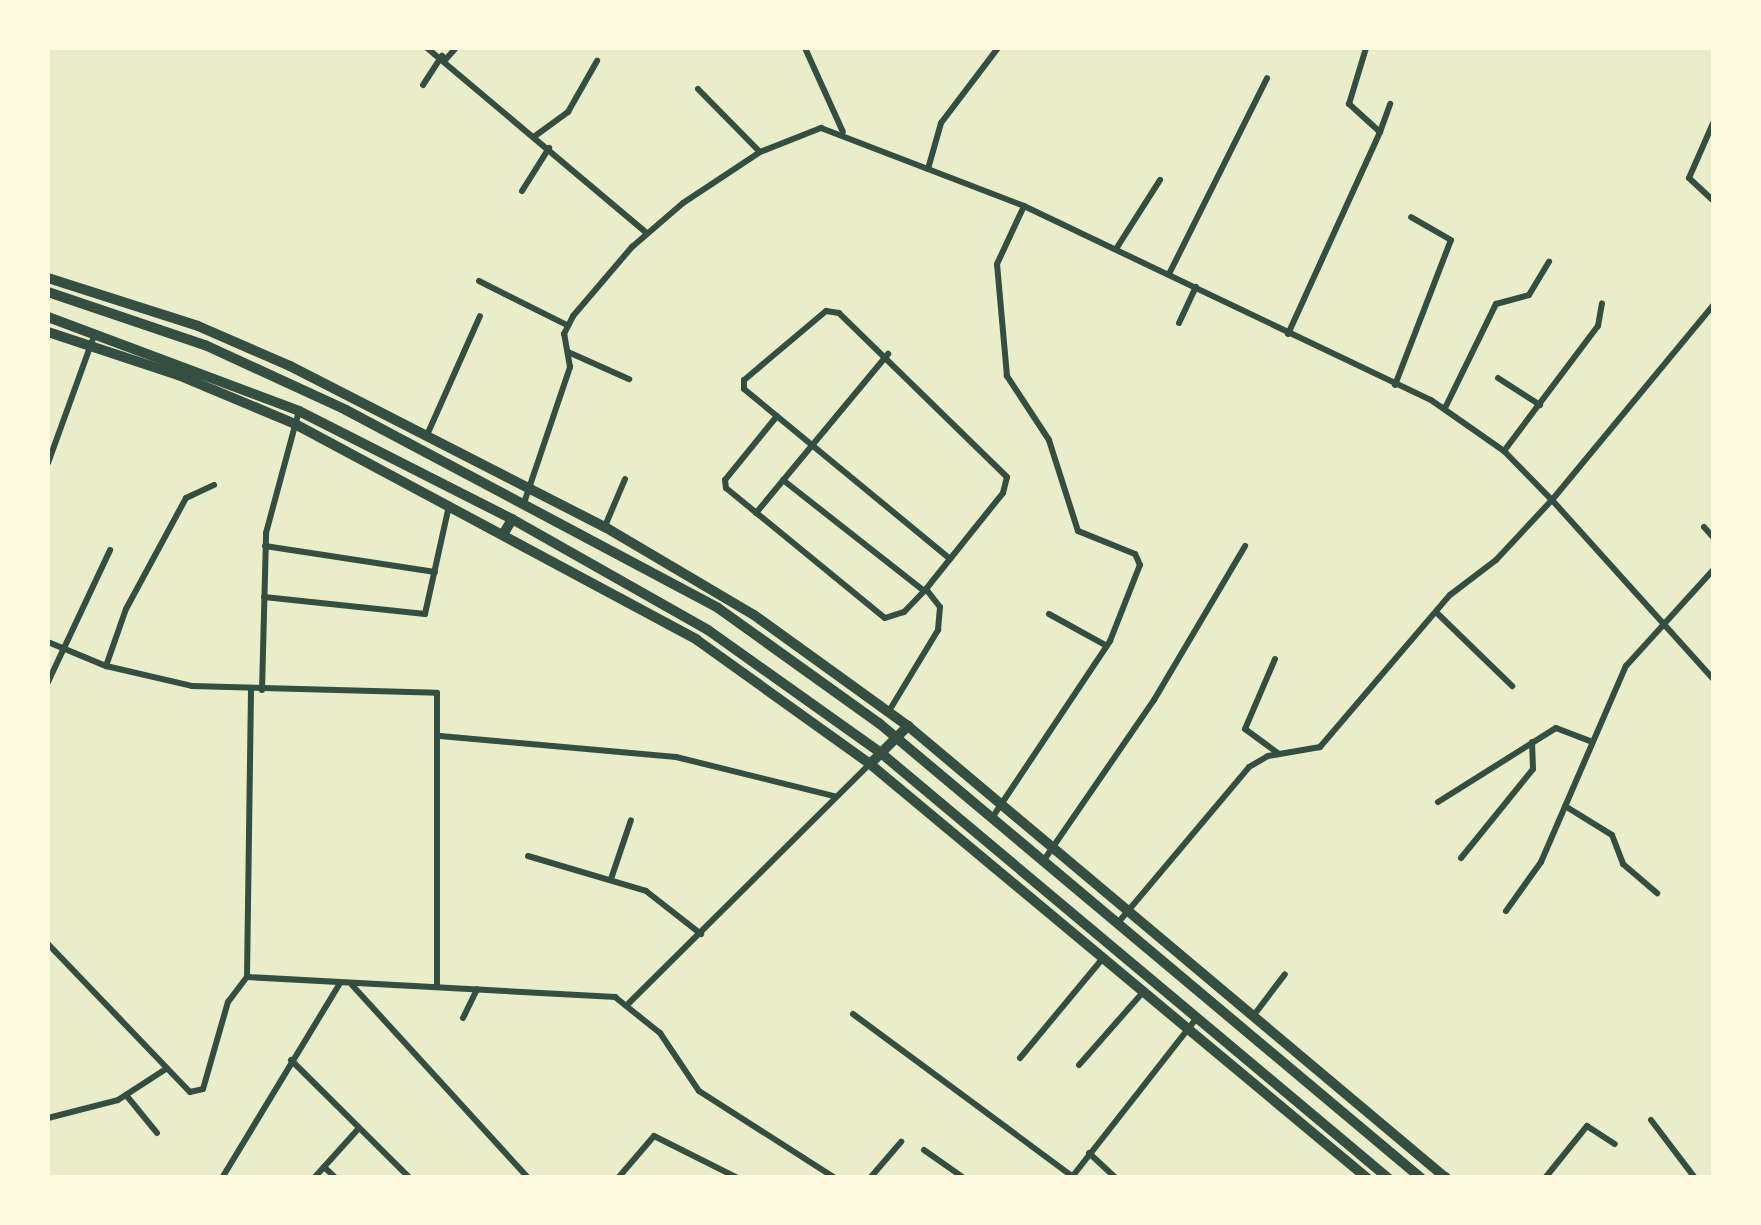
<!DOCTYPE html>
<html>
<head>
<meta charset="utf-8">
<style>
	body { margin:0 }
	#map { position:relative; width:1761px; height:1225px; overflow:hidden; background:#e9edc9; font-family:"Fira Sans",sans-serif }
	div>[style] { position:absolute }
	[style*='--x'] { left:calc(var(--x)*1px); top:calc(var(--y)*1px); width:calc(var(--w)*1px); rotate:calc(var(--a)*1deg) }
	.minor>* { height:6px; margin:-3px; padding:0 3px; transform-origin:3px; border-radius:3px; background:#344e41 }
	.primary>* { height:10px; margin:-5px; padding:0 5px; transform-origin:5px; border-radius:5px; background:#344e41 }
	.trunk>* { height:10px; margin:-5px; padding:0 5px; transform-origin:5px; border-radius:5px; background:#344e41 }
	span { translate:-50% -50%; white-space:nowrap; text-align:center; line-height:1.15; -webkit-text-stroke:10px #fefae0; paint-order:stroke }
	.frame { position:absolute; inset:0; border:50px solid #fefae0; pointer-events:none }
</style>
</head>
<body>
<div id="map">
	<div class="minor">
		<div style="--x:427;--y:48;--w:287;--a:40.1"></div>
		<div style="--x:805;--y:48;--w:92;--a:65.7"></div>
		<div style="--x:446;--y:59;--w:15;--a:-48"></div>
		<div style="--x:423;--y:85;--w:35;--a:-57"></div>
		<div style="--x:698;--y:89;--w:88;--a:45.5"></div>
		<div style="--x:1714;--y:121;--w:62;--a:113.7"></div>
		<div style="--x:1689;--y:178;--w:34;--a:43"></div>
		<div style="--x:1380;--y:132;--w:30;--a:-70"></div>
		<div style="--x:535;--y:136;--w:41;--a:-36"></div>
		<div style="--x:568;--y:112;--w:59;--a:-60.4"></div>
		<div style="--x:928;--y:169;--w:48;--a:-74.2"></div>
		<div style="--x:941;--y:123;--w:94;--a:-52.8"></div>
		<div style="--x:522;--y:191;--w:51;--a:-57.9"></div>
		<div style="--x:1116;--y:249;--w:82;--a:-57.5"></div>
		<div style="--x:1169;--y:274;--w:219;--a:-63.4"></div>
		<div style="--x:479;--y:281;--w:98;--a:26.6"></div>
		<div style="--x:1179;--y:323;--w:40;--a:-65"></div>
		<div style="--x:1288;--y:334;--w:222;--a:-65.5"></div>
		<div style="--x:1380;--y:132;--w:42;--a:-137.9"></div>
		<div style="--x:1349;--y:104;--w:59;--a:-73.1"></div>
		<div style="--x:568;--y:352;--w:67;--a:23.9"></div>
		<div style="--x:1498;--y:378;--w:50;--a:32.7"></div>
		<div style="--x:1395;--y:385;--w:155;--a:-68.9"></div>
		<div style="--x:1451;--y:240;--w:46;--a:-150.1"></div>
		<div style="--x:1445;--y:408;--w:116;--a:-63.9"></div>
		<div style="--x:1496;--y:304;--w:34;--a:-15"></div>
		<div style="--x:1529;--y:295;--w:39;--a:-59"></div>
		<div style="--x:777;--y:416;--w:82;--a:129.1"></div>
		<div style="--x:725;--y:480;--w:8;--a:83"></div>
		<div style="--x:726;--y:488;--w:205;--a:39.3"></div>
		<div style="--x:885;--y:618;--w:20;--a:-18"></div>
		<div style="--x:904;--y:612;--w:32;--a:-46"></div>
		<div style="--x:926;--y:589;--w:123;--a:-51.3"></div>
		<div style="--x:1003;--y:493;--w:16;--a:-76"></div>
		<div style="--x:1007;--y:477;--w:235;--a:-135.7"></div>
		<div style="--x:839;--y:313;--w:13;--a:-171"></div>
		<div style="--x:826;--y:311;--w:107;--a:139.9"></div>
		<div style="--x:744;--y:380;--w:9;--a:90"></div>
		<div style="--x:744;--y:389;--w:267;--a:39.5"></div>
		<div style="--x:427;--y:435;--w:130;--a:-66"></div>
		<div style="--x:1504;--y:451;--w:156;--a:-53.1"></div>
		<div style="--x:1598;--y:326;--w:23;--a:-80"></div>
		<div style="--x:48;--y:463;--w:138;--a:-70.1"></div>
		<div style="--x:783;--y:480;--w:179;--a:38.2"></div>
		<div style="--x:524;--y:503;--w:144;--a:-71.3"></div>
		<div style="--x:570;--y:367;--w:34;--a:-100"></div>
		<div style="--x:564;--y:334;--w:20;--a:-63"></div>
		<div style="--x:573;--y:316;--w:91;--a:-49.5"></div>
		<div style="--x:632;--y:247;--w:67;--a:-40.8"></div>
		<div style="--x:683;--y:203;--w:92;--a:-33.5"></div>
		<div style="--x:760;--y:152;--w:66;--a:-21.5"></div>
		<div style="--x:821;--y:128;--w:217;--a:21"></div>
		<div style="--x:1024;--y:206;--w:451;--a:25.5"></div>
		<div style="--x:1431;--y:400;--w:89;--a:34.9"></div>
		<div style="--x:1504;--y:451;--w:69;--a:45.6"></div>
		<div style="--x:1552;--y:500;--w:254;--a:-50.4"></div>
		<div style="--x:756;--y:513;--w:207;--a:-50.3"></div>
		<div style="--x:605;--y:526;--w:51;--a:-66.9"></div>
		<div style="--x:1704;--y:527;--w:15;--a:48"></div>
		<div style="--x:265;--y:546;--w:172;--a:8.7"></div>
		<div style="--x:264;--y:597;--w:162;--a:6"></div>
		<div style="--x:425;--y:614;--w:111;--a:-77.5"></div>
		<div style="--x:1437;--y:613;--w:105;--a:44.2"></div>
		<div style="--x:1049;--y:614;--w:66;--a:28.9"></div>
		<div style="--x:48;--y:642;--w:63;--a:22.5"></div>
		<div style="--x:106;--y:666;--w:88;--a:13.1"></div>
		<div style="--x:192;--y:686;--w:245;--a:1.6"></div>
		<div style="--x:437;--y:693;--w:294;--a:90"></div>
		<div style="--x:1275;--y:659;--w:76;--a:113.2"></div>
		<div style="--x:1245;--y:729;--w:42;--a:36.3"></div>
		<div style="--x:106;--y:666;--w:60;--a:-70.7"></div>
		<div style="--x:126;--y:609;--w:126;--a:-61.6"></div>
		<div style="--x:186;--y:498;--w:31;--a:-25"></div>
		<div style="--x:48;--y:682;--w:146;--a:-64.8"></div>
		<div style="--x:262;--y:690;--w:157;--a:-88.5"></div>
		<div style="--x:266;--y:533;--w:126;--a:-74.9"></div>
		<div style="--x:889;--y:711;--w:95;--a:-58.8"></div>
		<div style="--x:938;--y:630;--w:23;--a:-85"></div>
		<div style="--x:940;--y:607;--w:23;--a:-128"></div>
		<div style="--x:440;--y:736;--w:237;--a:5.1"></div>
		<div style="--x:676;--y:757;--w:163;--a:13.9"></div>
		<div style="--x:1438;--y:802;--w:139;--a:-32.1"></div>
		<div style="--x:1556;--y:728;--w:36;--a:21"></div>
		<div style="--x:1565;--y:806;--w:55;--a:31.7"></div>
		<div style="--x:1612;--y:835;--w:31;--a:69"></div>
		<div style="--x:1623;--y:864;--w:45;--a:40.5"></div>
		<div style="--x:992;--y:818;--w:213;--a:-56.3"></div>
		<div style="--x:1110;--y:641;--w:82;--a:-68.5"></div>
		<div style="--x:1140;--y:565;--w:12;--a:-114"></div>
		<div style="--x:1135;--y:554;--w:61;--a:-158"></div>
		<div style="--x:1078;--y:531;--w:96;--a:-107.7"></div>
		<div style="--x:1049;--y:440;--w:77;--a:-123.3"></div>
		<div style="--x:1007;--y:376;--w:112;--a:-95.1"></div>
		<div style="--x:997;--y:264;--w:64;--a:-65"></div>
		<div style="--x:528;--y:856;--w:123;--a:16.5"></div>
		<div style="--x:646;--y:891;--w:70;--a:38"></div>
		<div style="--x:1461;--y:858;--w:114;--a:-51"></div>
		<div style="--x:1533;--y:769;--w:27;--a:-92"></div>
		<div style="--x:1044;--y:860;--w:194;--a:-55.5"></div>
		<div style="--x:1154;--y:700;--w:179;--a:-59.4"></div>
		<div style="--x:611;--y:879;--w:62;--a:-71.3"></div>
		<div style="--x:1506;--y:911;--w:60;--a:-54.5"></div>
		<div style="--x:1541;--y:862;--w:214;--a:-66.6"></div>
		<div style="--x:1626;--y:666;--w:131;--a:-47.8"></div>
		<div style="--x:1117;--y:924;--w:205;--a:-49.9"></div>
		<div style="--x:1249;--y:767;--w:22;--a:-30"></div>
		<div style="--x:1268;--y:756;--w:53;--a:-9.8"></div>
		<div style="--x:1320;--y:747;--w:200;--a:-49.5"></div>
		<div style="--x:1450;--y:595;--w:58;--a:-37.3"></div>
		<div style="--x:1496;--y:560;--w:82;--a:-47"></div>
		<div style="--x:1552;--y:500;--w:242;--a:48"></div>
		<div style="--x:48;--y:944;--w:205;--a:46.2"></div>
		<div style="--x:190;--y:1092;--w:13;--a:-13"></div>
		<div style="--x:203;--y:1089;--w:91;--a:-74"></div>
		<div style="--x:228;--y:1002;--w:31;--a:-53"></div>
		<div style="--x:247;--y:977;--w:369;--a:3.1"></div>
		<div style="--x:615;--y:997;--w:58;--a:38.7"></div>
		<div style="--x:660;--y:1033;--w:70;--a:56.1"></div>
		<div style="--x:699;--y:1091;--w:161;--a:32.6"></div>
		<div style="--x:247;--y:977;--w:288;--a:-89.2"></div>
		<div style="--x:352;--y:985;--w:261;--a:47.6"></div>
		<div style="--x:629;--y:1003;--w:339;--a:-44.8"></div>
		<div style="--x:853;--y:1014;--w:272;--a:36.5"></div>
		<div style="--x:1254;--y:1015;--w:51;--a:-52.9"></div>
		<div style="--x:463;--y:1018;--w:32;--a:-64"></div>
		<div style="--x:1020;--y:1058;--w:130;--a:-50.3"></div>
		<div style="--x:291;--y:1060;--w:168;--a:44.8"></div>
		<div style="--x:1079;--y:1065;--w:98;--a:-48.7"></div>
		<div style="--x:126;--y:1095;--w:49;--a:50.8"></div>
		<div style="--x:48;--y:1118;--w:72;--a:-14.4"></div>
		<div style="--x:118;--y:1100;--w:57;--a:-32.9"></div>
		<div style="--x:1651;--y:1120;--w:73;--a:52.8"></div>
		<div style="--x:924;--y:1150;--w:49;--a:35"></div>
		<div style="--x:1089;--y:1153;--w:37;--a:43"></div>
		<div style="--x:324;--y:1167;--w:16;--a:43"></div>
		<div style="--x:1072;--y:1177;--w:199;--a:-51.9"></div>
		<div style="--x:222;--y:1178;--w:228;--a:-58.8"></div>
		<div style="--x:314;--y:1178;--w:67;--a:-48"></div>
		<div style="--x:618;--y:1178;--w:55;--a:-49.4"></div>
		<div style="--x:654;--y:1136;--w:94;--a:26.6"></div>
		<div style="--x:870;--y:1178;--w:48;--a:-49.3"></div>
		<div style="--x:1545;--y:1178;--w:67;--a:-51.1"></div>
		<div style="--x:1587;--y:1126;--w:33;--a:33"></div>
	</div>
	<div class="primary">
		<div style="--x:48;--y:278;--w:157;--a:17.7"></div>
		<div style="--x:198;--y:326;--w:100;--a:23.5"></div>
		<div style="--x:290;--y:366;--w:354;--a:27.1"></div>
		<div style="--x:605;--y:527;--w:173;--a:30.6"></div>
		<div style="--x:754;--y:615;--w:190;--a:35.8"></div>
		<div style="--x:908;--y:726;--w:703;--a:40.04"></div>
		<div style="--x:48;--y:332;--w:137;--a:18.3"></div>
		<div style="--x:178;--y:375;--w:127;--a:22.7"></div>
		<div style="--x:295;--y:424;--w:456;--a:28.2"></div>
		<div style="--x:697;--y:640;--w:213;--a:35.6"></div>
		<div style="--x:870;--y:764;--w:647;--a:39.79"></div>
	</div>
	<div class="trunk">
		<div style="--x:48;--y:292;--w:166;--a:18.7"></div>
		<div style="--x:205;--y:345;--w:155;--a:24.7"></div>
		<div style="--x:346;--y:410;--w:421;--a:28"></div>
		<div style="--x:718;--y:608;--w:199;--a:35.6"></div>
		<div style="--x:880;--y:724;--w:706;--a:40"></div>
		<div style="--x:48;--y:317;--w:268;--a:20.5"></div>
		<div style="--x:299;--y:411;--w:239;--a:26.9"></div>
		<div style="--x:512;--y:519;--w:225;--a:29.5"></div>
		<div style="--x:708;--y:630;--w:212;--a:35.4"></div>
		<div style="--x:881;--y:753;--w:662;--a:39.97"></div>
		<div style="--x:504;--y:533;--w:16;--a:-60"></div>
		<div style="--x:870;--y:764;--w:54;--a:-45"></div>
		<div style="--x:1445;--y:1178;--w:1;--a:-45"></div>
	</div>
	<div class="frame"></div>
</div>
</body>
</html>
